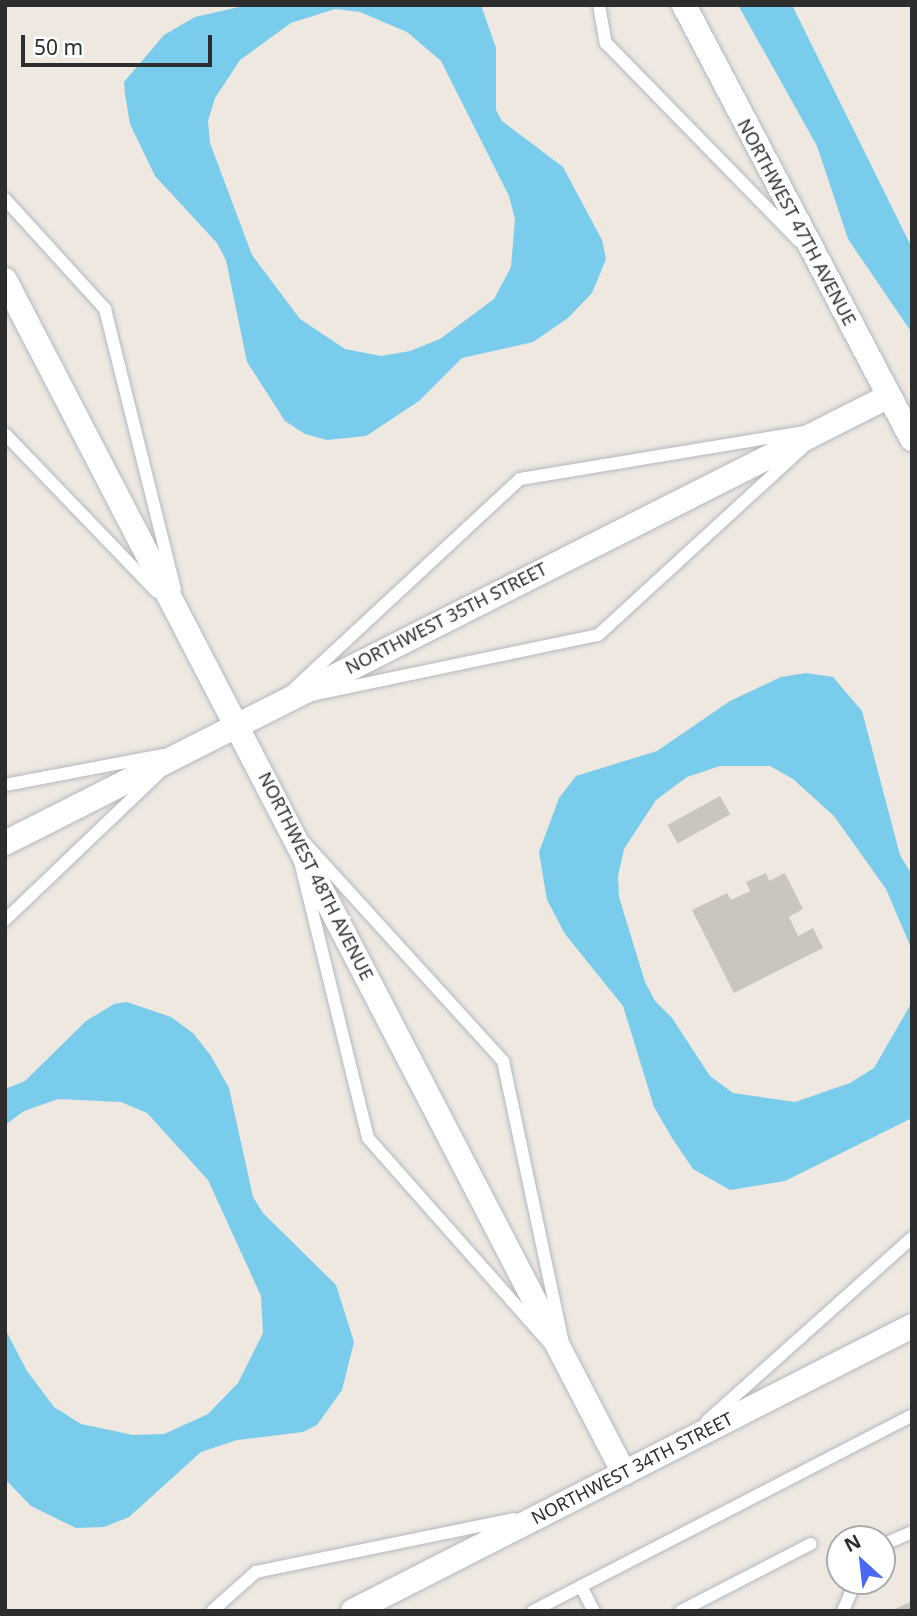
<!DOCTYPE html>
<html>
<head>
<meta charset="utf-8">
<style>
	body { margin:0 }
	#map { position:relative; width:917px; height:1616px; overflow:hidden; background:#eee8e1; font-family:"Noto Sans",sans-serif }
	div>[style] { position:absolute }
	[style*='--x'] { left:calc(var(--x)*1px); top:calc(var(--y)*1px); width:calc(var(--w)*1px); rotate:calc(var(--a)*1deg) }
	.water>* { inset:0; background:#79cceb }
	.building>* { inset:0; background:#cac6bf; transform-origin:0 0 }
	.roads { filter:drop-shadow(0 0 2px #b4b7c0) drop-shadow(0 0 2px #b4b7c0) }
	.lane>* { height:12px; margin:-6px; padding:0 6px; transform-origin:6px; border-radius:6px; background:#fff }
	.street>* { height:24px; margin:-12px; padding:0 12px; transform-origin:12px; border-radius:12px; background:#fff }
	span { translate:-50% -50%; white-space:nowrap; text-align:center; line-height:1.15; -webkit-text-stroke:6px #fff; paint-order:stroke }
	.street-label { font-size:18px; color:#2d2d2d }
	.frame { position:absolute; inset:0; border:7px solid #2d2d2d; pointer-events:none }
	.north { position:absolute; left:826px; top:1525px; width:70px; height:70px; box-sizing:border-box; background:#fff; border:2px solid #ababab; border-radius:50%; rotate:333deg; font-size:19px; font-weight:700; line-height:28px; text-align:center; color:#2d2d2d }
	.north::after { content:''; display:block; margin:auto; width:24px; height:32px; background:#4968f3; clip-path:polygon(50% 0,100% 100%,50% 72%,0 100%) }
	.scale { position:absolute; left:21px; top:35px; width:191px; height:32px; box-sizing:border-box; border:4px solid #2d2d2d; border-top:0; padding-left:9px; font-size:21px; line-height:24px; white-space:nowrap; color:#2d2d2d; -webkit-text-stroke:5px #fff; paint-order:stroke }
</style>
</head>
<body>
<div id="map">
	<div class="water">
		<div style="clip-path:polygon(evenodd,248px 5px,481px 5px,496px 48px,496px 110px,502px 121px,563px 167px,602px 240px,606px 259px,592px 293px,568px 318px,533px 342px,462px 358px,419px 401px,366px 436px,327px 440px,305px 434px,285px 421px,247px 362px,226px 260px,217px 243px,155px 176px,130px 124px,125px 94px,124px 82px,164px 35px,195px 17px,248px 5px,335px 9px,360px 12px,407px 32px,441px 61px,509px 196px,515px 219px,511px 267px,494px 299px,440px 339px,410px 351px,381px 356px,345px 349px,300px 319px,252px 255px,210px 143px,208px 121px,215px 98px,240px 60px,291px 23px,335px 9px)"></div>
		<div style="clip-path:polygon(738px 5px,792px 5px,912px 248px,912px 333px,848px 239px,817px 146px)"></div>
		<div style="clip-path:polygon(806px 673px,833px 677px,862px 711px,900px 855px,912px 875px,912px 950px,886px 889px,834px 816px,793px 779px,770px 766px,720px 766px,687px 777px,656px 800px,624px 849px,618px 876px,619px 897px,645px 982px,655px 1001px,672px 1018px,710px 1076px,733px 1093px,795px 1102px,850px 1083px,874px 1068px,912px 1002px,912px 1118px,785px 1181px,730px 1190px,693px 1169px,672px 1138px,654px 1107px,623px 1006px,565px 934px,547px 900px,539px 852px,559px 798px,576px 776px,657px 751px,730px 701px,781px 677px)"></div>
		<div style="clip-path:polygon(127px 1002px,171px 1017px,193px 1033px,211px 1056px,229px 1088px,253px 1197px,263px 1213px,336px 1285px,354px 1342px,342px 1390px,317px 1425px,303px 1432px,237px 1440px,201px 1452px,129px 1517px,104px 1527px,76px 1528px,31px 1506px,5px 1479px,5px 1329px,27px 1371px,54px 1407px,81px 1424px,133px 1435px,164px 1434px,208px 1414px,238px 1383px,263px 1333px,261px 1296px,208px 1180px,147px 1113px,121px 1102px,58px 1099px,24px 1111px,5px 1125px,5px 1089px,25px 1081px,86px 1021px,114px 1004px)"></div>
	</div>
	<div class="building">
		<div style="left:720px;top:796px;width:21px;height:60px;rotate:61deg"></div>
		<div style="clip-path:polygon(766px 873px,769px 881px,785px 873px,803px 909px,789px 917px,798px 936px,813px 928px,823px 948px,734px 993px,692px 910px,727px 893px,731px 900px,750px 891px,746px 882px)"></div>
		<div style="clip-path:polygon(912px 1601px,912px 1611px,891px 1611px)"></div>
	</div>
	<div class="roads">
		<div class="lane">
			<div style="--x:599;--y:5;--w:39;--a:80"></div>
			<div style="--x:606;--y:43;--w:277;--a:45.7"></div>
			<div style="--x:5;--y:199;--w:149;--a:47.7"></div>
			<div style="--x:105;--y:309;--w:289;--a:76"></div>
			<div style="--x:823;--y:429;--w:305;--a:137.5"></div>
			<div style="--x:598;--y:635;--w:324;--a:168.2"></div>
			<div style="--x:281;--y:701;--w:326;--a:-42.9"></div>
			<div style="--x:520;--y:479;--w:307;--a:-9.4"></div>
			<div style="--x:5;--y:434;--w:219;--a:46.1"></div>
			<div style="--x:5;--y:785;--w:160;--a:-10.8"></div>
			<div style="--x:292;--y:829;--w:314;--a:47.7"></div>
			<div style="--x:503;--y:1061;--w:309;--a:78"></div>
			<div style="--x:567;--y:1363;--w:300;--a:-131.5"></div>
			<div style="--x:368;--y:1138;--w:318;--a:-103.8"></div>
			<div style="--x:5;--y:920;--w:213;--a:-43.7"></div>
			<div style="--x:707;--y:1421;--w:275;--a:-41.8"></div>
			<div style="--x:882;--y:1545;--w:33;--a:-23"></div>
			<div style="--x:581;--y:1586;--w:28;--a:63"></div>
			<div style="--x:212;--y:1611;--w:59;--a:-41.6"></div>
			<div style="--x:256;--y:1572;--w:263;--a:-11.6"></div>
			<div style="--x:533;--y:1611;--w:425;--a:-27.3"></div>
			<div style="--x:681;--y:1611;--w:146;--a:-27.3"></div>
			<div style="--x:843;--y:1611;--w:33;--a:-67"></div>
		</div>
		<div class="street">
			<div style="--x:684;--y:5;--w:490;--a:62.3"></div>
			<div style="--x:5;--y:280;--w:1344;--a:62.58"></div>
			<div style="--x:5;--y:843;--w:991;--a:-26.82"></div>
			<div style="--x:353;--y:1611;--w:627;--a:-27.01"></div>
		</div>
	</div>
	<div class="street-label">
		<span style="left:797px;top:222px;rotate:62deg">NORTHWEST 47TH AVENUE</span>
		<span style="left:446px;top:618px;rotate:-27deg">NORTHWEST 35TH STREET</span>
		<span style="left:316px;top:876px;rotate:63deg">NORTHWEST 48TH AVENUE</span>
		<span style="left:632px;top:1468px;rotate:-27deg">NORTHWEST 34TH STREET</span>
	</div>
	<div class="frame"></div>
	<div class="north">N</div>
	<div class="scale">50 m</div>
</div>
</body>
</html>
